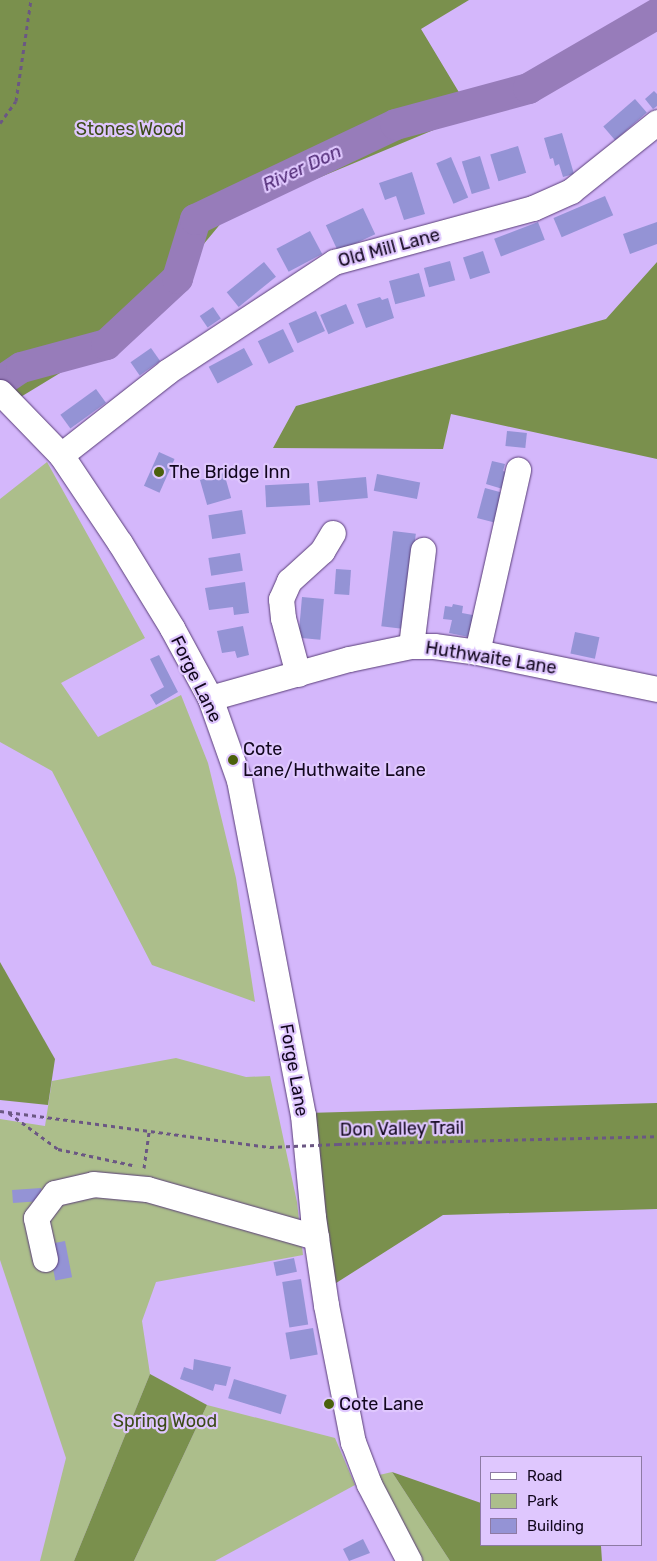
<!DOCTYPE html>
<html>
<head>
<meta charset="utf-8">
<style>
	body { margin:0 }
	#map { position:relative; width:657px; height:1561px; overflow:hidden; background:#d4b7fb; font-family:Rubik,sans-serif }
	div>[style] { position:absolute }
	[style*='--x'] { left:calc(var(--x)*1px); top:calc(var(--y)*1px); width:calc(var(--w)*1px); rotate:calc(var(--a)*1deg) }
	.green>* { inset:0; background:#acbe8b }
	.forest>* { inset:0; background:#7a904d }
	.river>* { height:31px; margin:-15.5px; padding:0 15.5px; transform-origin:15.5px; border-radius:15.5px; background:#977cba }
	.building>* { inset:0; background:#9493d5; transform-origin:0 0 }
	.path>* { height:3px; margin-top:-1.5px; transform-origin:0; background:repeating-linear-gradient(90deg,#6b5783 0 4px,transparent 0 8px) }
	.roads { filter:drop-shadow(0 0 1px #593d78) drop-shadow(0 0 1px #593d78) }
	.minor>* { height:25px; margin:-12.5px; padding:0 12.5px; transform-origin:12.5px; border-radius:12.5px; background:#fff }
	.path-bridge>* { height:3px; margin-top:-1.5px; transform-origin:0; background:repeating-linear-gradient(90deg,#6b5783 0 4px,transparent 0 8px) }
	.dots>* { width:14px; height:14px; translate:-50% -50%; box-sizing:border-box; border:2px solid #dfc7fe; border-radius:50% }
	span { translate:-50% -50%; white-space:nowrap; text-align:center; line-height:1.15; -webkit-text-stroke:4.5px #dfc7fe; paint-order:stroke }
	.park-label { font-size:18px; color:#3c4b19 }
	.street-label { font-size:18px; color:#12071e }
	.poi-label { font-size:18px; color:#12071e }
	.left { translate:0 -50%; text-align:left }
	.water-label { font-size:19px; color:#502a76; font-style:italic }
	.legend { position:absolute; left:480px; top:1456px; width:162px; height:90px; box-sizing:border-box; background:#dfc7fe; border:1px solid #8d7aa4; margin:0; padding:6px 9px; list-style:none; font-size:15px; color:#12071e }
	.legend li { display:flex; align-items:center; gap:10px; height:25px }
	.legend b { width:25px; border:1px solid #8d7aa4 }
</style>
</head>
<body>
<div id="map">
	<div class="green">
		<div style="clip-path:polygon(47px 462px,145px 638px,61px 683px,98px 737px,181px 695px,208px 763px,236px 878px,255px 1002px,152px 965px,52px 771px,0 742px,0 499px)"></div>
		<div style="clip-path:polygon(176px 1058px,246px 1077px,270px 1076px,297px 1202px,303px 1255px,156px 1282px,142px 1321px,150px 1374px,74px 1561px,40px 1561px,66px 1458px,0 1260px,0 1119px,45px 1126px,52px 1081px)"></div>
		<div style="clip-path:polygon(207px 1405px,335px 1438px,355px 1485px,215px 1561px,134px 1561px)"></div>
		<div style="clip-path:polygon(392px 1472px,450px 1561px,418px 1561px,375px 1476px)"></div>
	</div>
	<div class="forest">
		<div style="clip-path:polygon(0 0,469px 0,421px 29px,472px 114px,227px 216px,134px 328px,19px 398px,0 376px)"></div>
		<div style="clip-path:polygon(657px 262px,657px 459px,451px 414px,443px 449px,273px 448px,296px 406px,606px 319px)"></div>
		<div style="clip-path:polygon(0 962px,55px 1059px,48px 1105px,0 1100px)"></div>
		<div style="clip-path:polygon(657px 1103px,657px 1209px,443px 1215px,333px 1285px,307px 1113px)"></div>
		<div style="clip-path:polygon(150px 1374px,207px 1405px,134px 1561px,74px 1561px)"></div>
		<div style="clip-path:polygon(392px 1472px,481px 1503px,481px 1545px,599px 1545px,601px 1546px,602px 1561px,450px 1561px)"></div>
	</div>
	<div class="river">
		<div style="--x:0;--y:381;--w:25;--a:-34"></div>
		<div style="--x:21;--y:367;--w:88;--a:-15.1"></div>
		<div style="--x:106;--y:344;--w:97;--a:-42.9"></div>
		<div style="--x:177;--y:278;--w:62;--a:-73"></div>
		<div style="--x:195;--y:219;--w:221;--a:-25.4"></div>
		<div style="--x:395;--y:124;--w:138;--a:-15.1"></div>
		<div style="--x:528;--y:88;--w:149;--a:-30.2"></div>
	</div>
	<div class="building">
		<div style="clip-path:polygon(654px 91px,657px 94px,657px 106px,653px 109px,645px 99px)"></div>
		<div style="left:635px;top:99px;width:18px;height:42px;rotate:49deg"></div>
		<div style="clip-path:polygon(562px 133px,574px 174px,563px 177px,559px 164px,555px 166px,553px 158px,550px 159px,544px 138px)"></div>
		<div style="left:518px;top:146px;width:28px;height:29px;rotate:73deg"></div>
		<div style="left:480px;top:156px;width:34px;height:19px;rotate:73deg"></div>
		<div style="left:451px;top:157px;width:44px;height:16px;rotate:67deg"></div>
		<div style="clip-path:polygon(412px 172px,425px 214px,404px 220px,396px 196px,385px 200px,379px 183px)"></div>
		<div style="left:605px;top:196px;width:21px;height:56px;rotate:67deg"></div>
		<div style="left:363px;top:208px;width:29px;height:41px;rotate:65deg"></div>
		<div style="left:538px;top:222px;width:19px;height:47px;rotate:69deg"></div>
		<div style="clip-path:polygon(657px 222px,657px 244px,630px 254px,623px 234px)"></div>
		<div style="left:310px;top:231px;width:26px;height:38px;rotate:62deg"></div>
		<div style="left:483px;top:251px;width:23px;height:21px;rotate:72deg"></div>
		<div style="left:450px;top:261px;width:20px;height:27px;rotate:75deg"></div>
		<div style="left:264px;top:262px;width:19px;height:48px;rotate:51deg"></div>
		<div style="left:419px;top:273px;width:24px;height:31px;rotate:75deg"></div>
		<div style="clip-path:polygon(380px 297px,382px 300px,388px 298px,394px 318px,366px 328px,357px 304px)"></div>
		<div style="left:346px;top:304px;width:21px;height:28px;rotate:67deg"></div>
		<div style="left:213px;top:307px;width:14px;height:16px;rotate:56deg"></div>
		<div style="left:316px;top:311px;width:22px;height:30px;rotate:66deg"></div>
		<div style="left:283px;top:329px;width:25px;height:28px;rotate:64deg"></div>
		<div style="left:151px;top:348px;width:16px;height:25px;rotate:55deg"></div>
		<div style="left:244px;top:348px;width:19px;height:40px;rotate:62deg"></div>
		<div style="left:96px;top:389px;width:17px;height:44px;rotate:54deg"></div>
		<div style="left:507px;top:431px;width:20px;height:15px;rotate:6deg"></div>
		<div style="left:159px;top:452px;width:17px;height:37px;rotate:24deg"></div>
		<div style="clip-path:polygon(492px 461px,505px 464px,503px 471px,510px 473px,506px 490px,486px 484px)"></div>
		<div style="left:224px;top:473px;width:26px;height:25px;rotate:74deg"></div>
		<div style="left:377px;top:474px;width:44px;height:17px;rotate:11deg"></div>
		<div style="left:366px;top:477px;width:21px;height:49px;rotate:85deg"></div>
		<div style="left:309px;top:483px;width:22px;height:44px;rotate:87deg"></div>
		<div style="left:485px;top:488px;width:20px;height:31px;rotate:15deg"></div>
		<div style="left:242px;top:510px;width:24px;height:34px;rotate:81deg"></div>
		<div style="left:393px;top:531px;width:23px;height:96px;rotate:7deg"></div>
		<div style="left:240px;top:553px;width:18px;height:32px;rotate:81deg"></div>
		<div style="left:336px;top:569px;width:15px;height:25px;rotate:4deg"></div>
		<div style="clip-path:polygon(245px 582px,249px 613px,234px 615px,233px 607px,209px 610px,205px 588px)"></div>
		<div style="left:302px;top:597px;width:22px;height:41px;rotate:5deg"></div>
		<div style="clip-path:polygon(453px 604px,463px 606px,462px 613px,478px 616px,474px 638px,449px 633px,452px 620px,443px 619px,445px 606px,452px 607px)"></div>
		<div style="clip-path:polygon(243px 626px,249px 655px,237px 658px,235px 651px,222px 653px,217px 631px)"></div>
		<div style="left:575px;top:632px;width:25px;height:22px;rotate:12deg"></div>
		<div style="clip-path:polygon(159px 655px,178px 692px,156px 705px,150px 695px,164px 687px,150px 659px)"></div>
		<div style="left:41px;top:1188px;width:13px;height:29px;rotate:86deg"></div>
		<div style="left:65px;top:1241px;width:37px;height:17px;rotate:79deg"></div>
		<div style="left:294px;top:1258px;width:14px;height:21px;rotate:78deg"></div>
		<div style="left:301px;top:1279px;width:46px;height:19px;rotate:81deg"></div>
		<div style="left:313px;top:1328px;width:27px;height:28px;rotate:80deg"></div>
		<div style="clip-path:polygon(194px 1359px,231px 1367px,226px 1386px,215px 1384px,213px 1391px,180px 1379px,184px 1367px,193px 1370px)"></div>
		<div style="left:234px;top:1379px;width:55px;height:20px;rotate:17deg"></div>
		<div style="clip-path:polygon(363px 1539px,370px 1553px,349px 1561px,343px 1549px)"></div>
	</div>
	<div class="path">
		<div style="--x:0;--y:123;--w:27;--a:-54"></div>
		<div style="--x:16;--y:101;--w:102;--a:-81.6"></div>
		<div style="--x:0;--y:1111;--w:272;--a:7.6"></div>
		<div style="--x:9;--y:1113;--w:61;--a:36.3"></div>
		<div style="--x:58;--y:1149;--w:76;--a:12.2"></div>
		<div style="--x:338;--y:1144;--w:319;--a:-1.4"></div>
		<div style="--x:144;--y:1168;--w:37;--a:-82"></div>
	</div>
	<div class="roads">
		<div class="minor">
			<div style="--x:0;--y:392;--w:88;--a:45.9"></div>
			<div style="--x:61;--y:455;--w:106;--a:56.2"></div>
			<div style="--x:120;--y:543;--w:100;--a:58.5"></div>
			<div style="--x:172;--y:628;--w:80;--a:61.5"></div>
			<div style="--x:210;--y:698;--w:87;--a:70.5"></div>
			<div style="--x:239;--y:780;--w:341;--a:79.2"></div>
			<div style="--x:303;--y:1115;--w:102;--a:84.4"></div>
			<div style="--x:313;--y:1217;--w:89;--a:81.6"></div>
			<div style="--x:326;--y:1305;--w:140;--a:78.9"></div>
			<div style="--x:353;--y:1442;--w:45;--a:69.1"></div>
			<div style="--x:369;--y:1484;--w:87;--a:62.5"></div>
			<div style="--x:61;--y:455;--w:136;--a:-38.1"></div>
			<div style="--x:168;--y:371;--w:199;--a:-33.3"></div>
			<div style="--x:334;--y:262;--w:206;--a:-15.2"></div>
			<div style="--x:533;--y:208;--w:42;--a:-24.1"></div>
			<div style="--x:571;--y:191;--w:110;--a:-38.7"></div>
			<div style="--x:411;--y:646;--w:97;--a:-82.9"></div>
			<div style="--x:477;--y:652;--w:187;--a:-77.3"></div>
			<div style="--x:298;--y:674;--w:58;--a:-105"></div>
			<div style="--x:283;--y:618;--w:19;--a:-96"></div>
			<div style="--x:281;--y:599;--w:20;--a:-66"></div>
			<div style="--x:289;--y:581;--w:45;--a:-42.3"></div>
			<div style="--x:322;--y:551;--w:21;--a:-59"></div>
			<div style="--x:210;--y:698;--w:144;--a:-15.7"></div>
			<div style="--x:349;--y:659;--w:63;--a:-11.8"></div>
			<div style="--x:411;--y:646;--w:23;--a:0"></div>
			<div style="--x:434;--y:646;--w:43;--a:7.9"></div>
			<div style="--x:477;--y:652;--w:184;--a:11.6"></div>
			<div style="--x:45;--y:1259;--w:42;--a:-102.4"></div>
			<div style="--x:36;--y:1218;--w:31;--a:-53"></div>
			<div style="--x:55;--y:1193;--w:39;--a:-13"></div>
			<div style="--x:93;--y:1184;--w:54;--a:5.3"></div>
			<div style="--x:147;--y:1189;--w:176;--a:15.9"></div>
		</div>
	</div>
	<div class="path-bridge">
		<div style="--x:270;--y:1147;--w:68;--a:-2.5"></div>
	</div>
	<div class="dots">
		<div style="left:159px;top:472px;background:#4b610c"></div>
		<div style="left:233px;top:760px;background:#4b610c"></div>
		<div style="left:329px;top:1404px;background:#4b610c"></div>
	</div>
	<div class="park-label">
		<span style="left:130px;top:129px">Stones Wood</span>
		<span style="left:165px;top:1421px">Spring Wood</span>
	</div>
	<div class="street-label">
		<span style="left:389px;top:248px;rotate:-15deg">Old Mill Lane</span>
		<span style="left:491px;top:658px;rotate:9deg">Huthwaite Lane</span>
		<span style="left:196px;top:679px;rotate:64deg">Forge Lane</span>
		<span style="left:294px;top:1070px;rotate:80deg">Forge Lane</span>
		<span style="left:402px;top:1129px;rotate:-1deg">Don Valley Trail</span>
	</div>
	<div class="poi-label">
		<span class="left" style="left:169px;top:472px">The Bridge Inn</span>
		<span class="left" style="left:243px;top:760px">Cote<br>Lane/Huthwaite Lane</span>
		<span class="left" style="left:339px;top:1404px">Cote Lane</span>
	</div>
	<div class="water-label">
		<span style="left:302px;top:168px;rotate:-25deg">River Don</span>
	</div>
	<ul class="legend">
	<li><b style="height:6px;background:#fff"></b>Road</li>
	<li><b style="height:14px;background:#acbe8b"></b>Park</li>
	<li><b style="height:14px;background:#9493d5"></b>Building</li>
	</ul>
</div>
</body>
</html>
